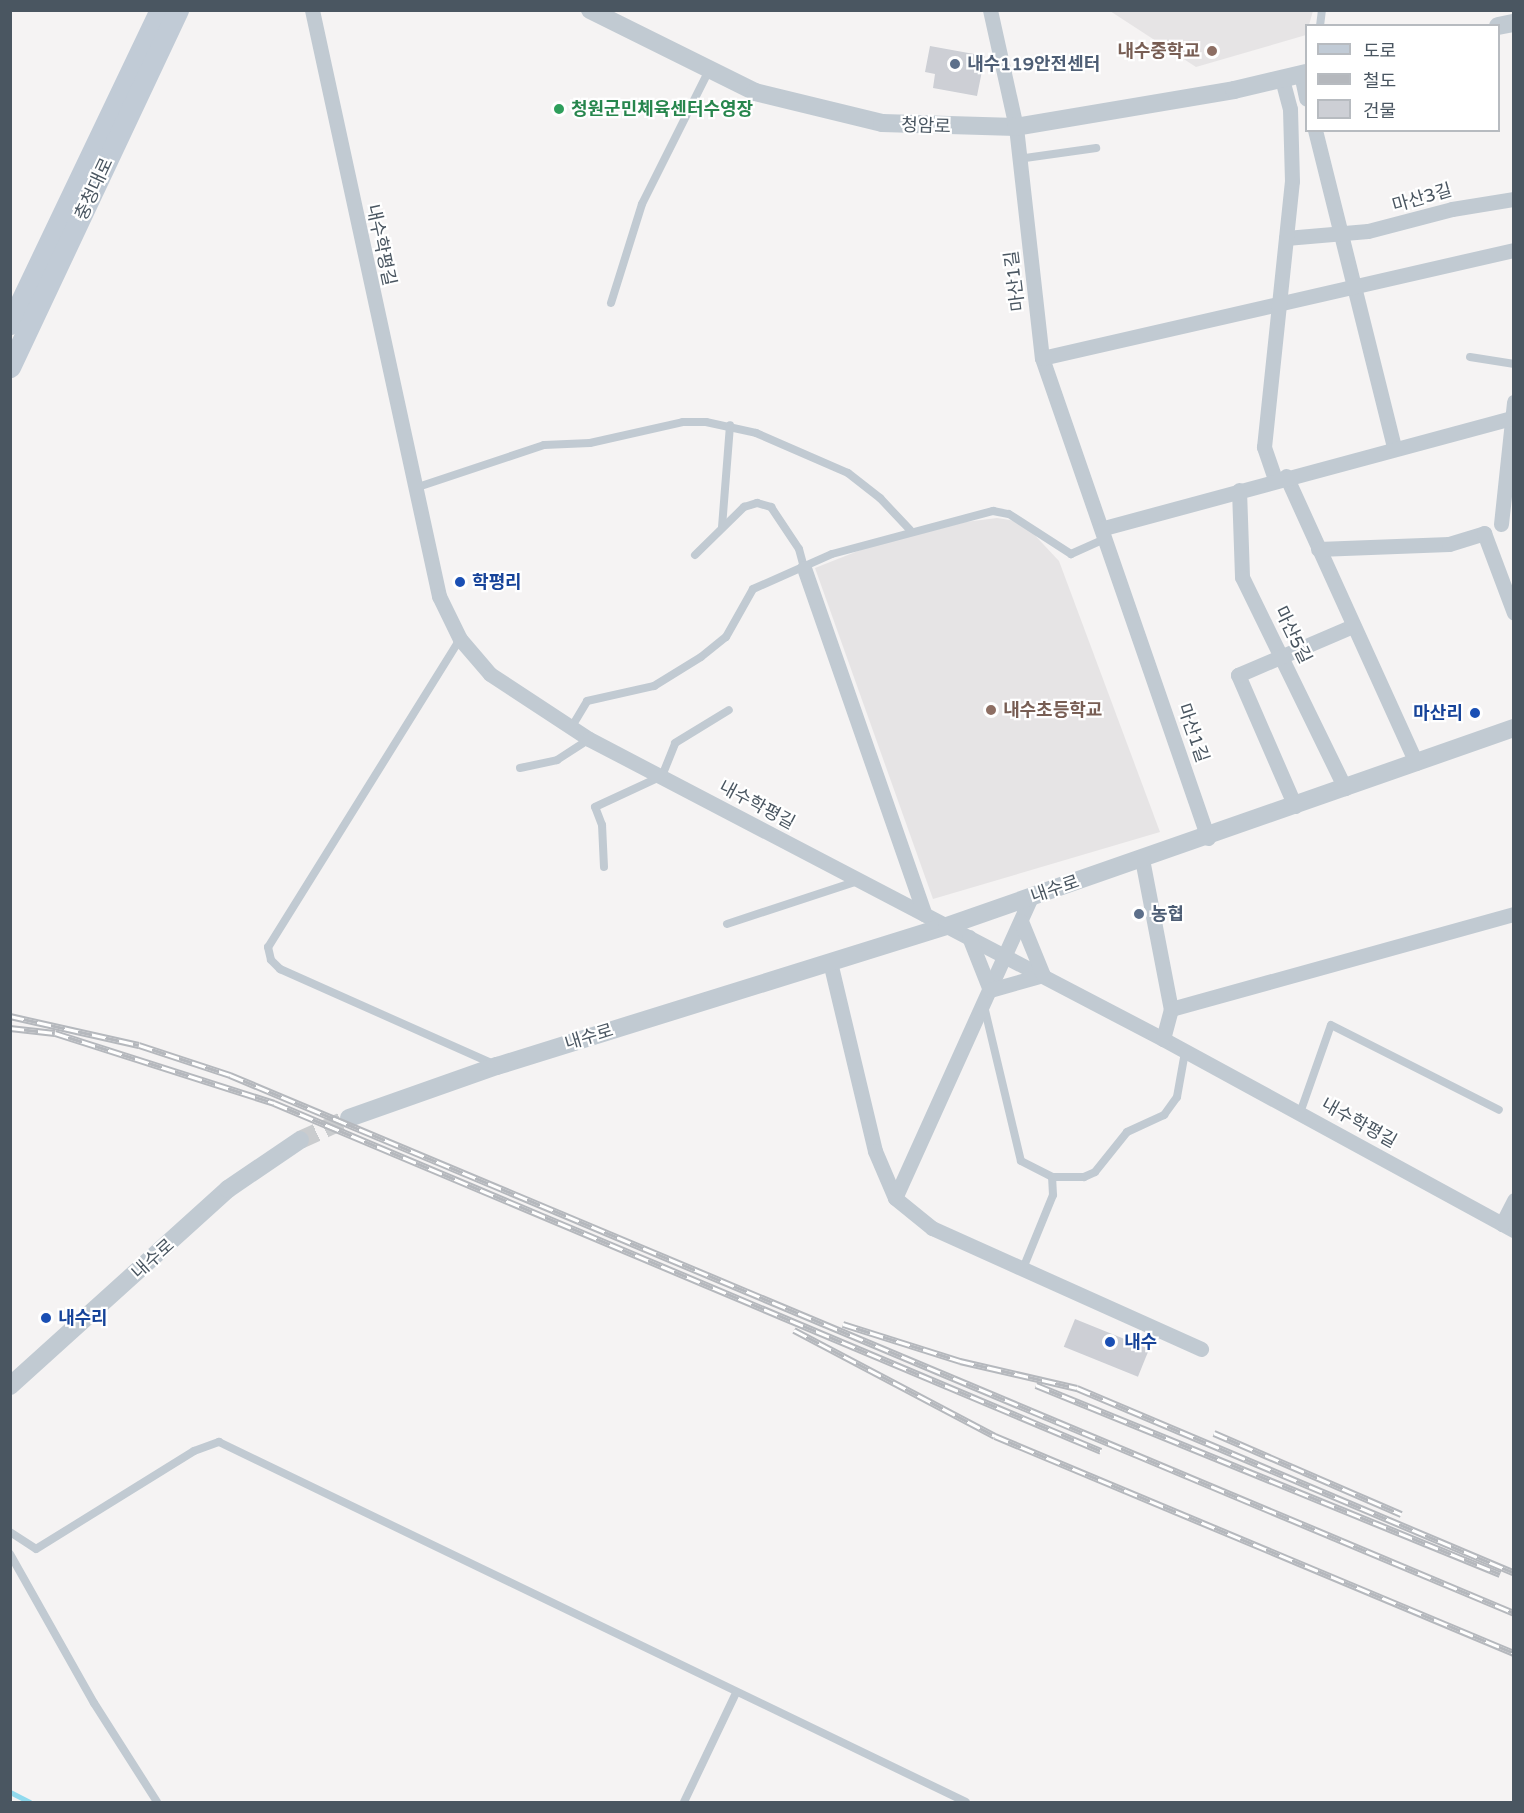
<!DOCTYPE html>
<html>
<head>
<meta charset="utf-8">
<style>
	body { margin:0 }
	#map { position:relative; width:1524px; height:1813px; overflow:hidden; background:#f5f3f3; font-family:"Varela Round","Noto Sans KR",sans-serif }
	div>[style] { position:absolute }
	[style*='--x'] { left:calc(var(--x)*1px); top:calc(var(--y)*1px); width:calc(var(--w)*1px); rotate:calc(var(--a)*1deg) }
	.education>* { inset:0; background:#e6e4e5 }
	.stream>* { height:5px; margin:-2.5px; padding:0 2.5px; transform-origin:2.5px; border-radius:2.5px; background:#90daee }
	.building>* { inset:0; background:#cdcfd5; transform-origin:0 0 }
	.tertiary-tunnel>* { height:18px; margin-top:-9px; transform-origin:0; background:repeating-linear-gradient(90deg,#caccce 0 18px,transparent 0 27px) }
	.service>* { height:8px; margin:-4px; padding:0 4px; transform-origin:4px; border-radius:4px; background:#c1cad2 }
	.minor>* { height:15px; margin:-7.5px; padding:0 7.5px; transform-origin:7.5px; border-radius:7.5px; background:#c1cad2 }
	.tertiary>* { height:18px; margin:-9px; padding:0 9px; transform-origin:9px; border-radius:9px; background:#c1cad2 }
	.secondary>* { height:21px; margin:-10.5px; padding:0 10.5px; transform-origin:10.5px; border-radius:10.5px; background:#c1cbd6 }
	.rail>* { height:7px; margin-top:-3.5px; transform-origin:0; background:repeating-linear-gradient(90deg,#fff 0 14px,#b5b8bd 0 28px); box-sizing:border-box; border-block:2px solid #b5b8bd }
	.dots>* { width:16px; height:16px; translate:-50% -50%; box-sizing:border-box; border:3px solid #fff; border-radius:50% }
	span { translate:-50% -50%; white-space:nowrap; text-align:center; line-height:1.15; -webkit-text-stroke:4.5px #fff; paint-order:stroke }
	.education-label { font-size:18px; color:#785e54; font-weight:700 }
	.right { translate:-100% -50%; text-align:right }
	.left { translate:0 -50%; text-align:left }
	.service-label { font-size:18px; color:#4e5e75; font-weight:700 }
	.leisure-label { font-size:18px; color:#27864d; font-weight:700 }
	.street-label { font-size:18px; color:#4a5661 }
	.transit-label { font-size:18px; color:#164399; font-weight:700 }
	.frame { position:absolute; inset:0; border:12px solid #4a5661; pointer-events:none }
	.legend { position:absolute; left:1305px; top:24px; width:195px; height:108px; box-sizing:border-box; background:#fff; border:2px solid #b7bbc0; margin:0; padding:8px 10px; list-style:none; font-size:18px; color:#4a5661 }
	.legend li { display:flex; align-items:center; gap:12px; height:30px }
	.legend b { width:30px; border:2px solid #b7bbc0 }
</style>
</head>
<body>
<div id="map">
	<div class="education">
		<div style="clip-path:polygon(1110px 11px,1313px 11px,1306px 35px,1196px 67px)"></div>
		<div style="clip-path:polygon(997px 518px,1016px 521px,1029px 529px,1059px 561px,1160px 832px,933px 899px,815px 568px,863px 549px,965px 522px)"></div>
	</div>
	<div class="stream">
		<div style="--x:10;--y:1792;--w:22;--a:27"></div>
	</div>
	<div class="building">
		<div style="clip-path:polygon(930px 46px,985px 56px,977px 96px,933px 88px,935px 74px,925px 72px)"></div>
		<div style="left:1075px;top:1319px;width:80px;height:30px;rotate:22deg"></div>
	</div>
	<div class="tertiary-tunnel">
		<div style="--x:300;--y:1140;--w:54;--a:-24.2"></div>
	</div>
	<div class="service">
		<div style="--x:1320;--y:26;--w:16;--a:-83"></div>
		<div style="--x:1018;--y:159;--w:79;--a:-8"></div>
		<div style="--x:611;--y:303;--w:104;--a:-72.6"></div>
		<div style="--x:642;--y:204;--w:148;--a:-63.4"></div>
		<div style="--x:1470;--y:357;--w:45;--a:9"></div>
		<div style="--x:415;--y:488;--w:136;--a:-18.4"></div>
		<div style="--x:544;--y:445;--w:46;--a:-2.5"></div>
		<div style="--x:590;--y:443;--w:95;--a:-12.7"></div>
		<div style="--x:683;--y:422;--w:23;--a:0"></div>
		<div style="--x:706;--y:422;--w:51;--a:12.4"></div>
		<div style="--x:756;--y:433;--w:100;--a:23.5"></div>
		<div style="--x:848;--y:473;--w:41;--a:38"></div>
		<div style="--x:880;--y:498;--w:44;--a:46.8"></div>
		<div style="--x:722;--y:527;--w:102;--a:-85.5"></div>
		<div style="--x:695;--y:555;--w:69;--a:-44.4"></div>
		<div style="--x:744;--y:507;--w:14;--a:-17"></div>
		<div style="--x:757;--y:503;--w:15;--a:16"></div>
		<div style="--x:771;--y:507;--w:50;--a:56.3"></div>
		<div style="--x:799;--y:549;--w:20;--a:75"></div>
		<div style="--x:460;--y:639;--w:363;--a:121.9"></div>
		<div style="--x:268;--y:947;--w:13;--a:77"></div>
		<div style="--x:271;--y:960;--w:13;--a:45"></div>
		<div style="--x:280;--y:969;--w:233;--a:24"></div>
		<div style="--x:571;--y:728;--w:31;--a:-59"></div>
		<div style="--x:587;--y:701;--w:69;--a:-12.6"></div>
		<div style="--x:654;--y:686;--w:55;--a:-31.7"></div>
		<div style="--x:701;--y:657;--w:32;--a:-39"></div>
		<div style="--x:726;--y:637;--w:55;--a:-60.6"></div>
		<div style="--x:753;--y:589;--w:86;--a:-23.9"></div>
		<div style="--x:832;--y:554;--w:167;--a:-15"></div>
		<div style="--x:993;--y:511;--w:16;--a:11"></div>
		<div style="--x:1009;--y:514;--w:74;--a:32.8"></div>
		<div style="--x:1071;--y:554;--w:37;--a:-24"></div>
		<div style="--x:520;--y:768;--w:38;--a:-12"></div>
		<div style="--x:557;--y:760;--w:38;--a:-33"></div>
		<div style="--x:604;--y:867;--w:42;--a:-92.7"></div>
		<div style="--x:602;--y:825;--w:19;--a:-111"></div>
		<div style="--x:595;--y:807;--w:74;--a:-24.8"></div>
		<div style="--x:662;--y:776;--w:35;--a:-68"></div>
		<div style="--x:675;--y:743;--w:63;--a:-31.4"></div>
		<div style="--x:727;--y:924;--w:138;--a:-18.2"></div>
		<div style="--x:984;--y:1006;--w:159;--a:76.6"></div>
		<div style="--x:1021;--y:1161;--w:35;--a:27"></div>
		<div style="--x:1052;--y:1177;--w:32;--a:0"></div>
		<div style="--x:1084;--y:1177;--w:12;--a:-24"></div>
		<div style="--x:1095;--y:1172;--w:51;--a:-51.3"></div>
		<div style="--x:1127;--y:1132;--w:41;--a:-24.7"></div>
		<div style="--x:1164;--y:1115;--w:22;--a:-54"></div>
		<div style="--x:1177;--y:1097;--w:46;--a:-79.9"></div>
		<div style="--x:1300;--y:1113;--w:93;--a:-70.6"></div>
		<div style="--x:1331;--y:1025;--w:188;--a:26.8"></div>
		<div style="--x:1022;--y:1271;--w:82;--a:-67.8"></div>
		<div style="--x:1053;--y:1195;--w:18;--a:-93"></div>
		<div style="--x:10;--y:1532;--w:31;--a:33"></div>
		<div style="--x:36;--y:1549;--w:186;--a:-31.8"></div>
		<div style="--x:194;--y:1451;--w:27;--a:-20"></div>
		<div style="--x:219;--y:1442;--w:829;--a:25.73"></div>
		<div style="--x:10;--y:1554;--w:171;--a:60.6"></div>
		<div style="--x:94;--y:1703;--w:117;--a:57.5"></div>
		<div style="--x:684;--y:1802;--w:121;--a:-64.5"></div>
	</div>
	<div class="minor">
		<div style="--x:312;--y:10;--w:600;--a:77.77"></div>
		<div style="--x:439;--y:596;--w:48;--a:64"></div>
		<div style="--x:460;--y:639;--w:46;--a:49.4"></div>
		<div style="--x:490;--y:674;--w:118;--a:33.3"></div>
		<div style="--x:589;--y:739;--w:648;--a:27.59"></div>
		<div style="--x:1163;--y:1039;--w:400;--a:28.6"></div>
		<div style="--x:990;--y:10;--w:120;--a:77.5"></div>
		<div style="--x:1016;--y:127;--w:232;--a:83.6"></div>
		<div style="--x:1042;--y:358;--w:508;--a:70.92"></div>
		<div style="--x:1301;--y:74;--w:25;--a:78"></div>
		<div style="--x:1315;--y:130;--w:328;--a:76"></div>
		<div style="--x:1286;--y:238;--w:82;--a:-4.9"></div>
		<div style="--x:1368;--y:231;--w:87;--a:-14.7"></div>
		<div style="--x:1452;--y:209;--w:63;--a:-9.2"></div>
		<div style="--x:1042;--y:358;--w:484;--a:-12.9"></div>
		<div style="--x:1286;--y:476;--w:315;--a:65.6"></div>
		<div style="--x:1275;--y:479;--w:34;--a:-109"></div>
		<div style="--x:1264;--y:447;--w:267;--a:-84"></div>
		<div style="--x:1292;--y:181;--w:72;--a:-91.6"></div>
		<div style="--x:1290;--y:109;--w:31;--a:-105"></div>
		<div style="--x:1239;--y:490;--w:87;--a:88"></div>
		<div style="--x:1242;--y:577;--w:235;--a:64"></div>
		<div style="--x:1501;--y:524;--w:123;--a:-83.9"></div>
		<div style="--x:1104;--y:528;--w:425;--a:-15.1"></div>
		<div style="--x:1318;--y:549;--w:131;--a:-2.2"></div>
		<div style="--x:1449;--y:544;--w:37;--a:-17"></div>
		<div style="--x:1484;--y:533;--w:85;--a:69.4"></div>
		<div style="--x:804;--y:568;--w:367;--a:70.8"></div>
		<div style="--x:1295;--y:806;--w:143;--a:-113.5"></div>
		<div style="--x:1238;--y:675;--w:125;--a:-23.1"></div>
		<div style="--x:1142;--y:859;--w:153;--a:79.1"></div>
		<div style="--x:1171;--y:1009;--w:31;--a:105"></div>
		<div style="--x:1031;--y:897;--w:330;--a:114.3"></div>
		<div style="--x:895;--y:1198;--w:48;--a:39"></div>
		<div style="--x:932;--y:1228;--w:295;--a:24.2"></div>
		<div style="--x:969;--y:937;--w:57;--a:68.4"></div>
		<div style="--x:990;--y:990;--w:55;--a:-15.8"></div>
		<div style="--x:1043;--y:975;--w:58;--a:-112.2"></div>
		<div style="--x:830;--y:962;--w:194;--a:76.6"></div>
		<div style="--x:875;--y:1151;--w:51;--a:66.9"></div>
		<div style="--x:1171;--y:1009;--w:356;--a:-15.5"></div>
		<div style="--x:1502;--y:1224;--w:27;--a:-63"></div>
	</div>
	<div class="tertiary">
		<div style="--x:590;--y:10;--w:184;--a:26.4"></div>
		<div style="--x:755;--y:92;--w:131;--a:13.7"></div>
		<div style="--x:882;--y:123;--w:134;--a:1.7"></div>
		<div style="--x:1016;--y:127;--w:221;--a:-9.6"></div>
		<div style="--x:1234;--y:90;--w:74;--a:-13.3"></div>
		<div style="--x:1498;--y:26;--w:16;--a:-11"></div>
		<div style="--x:349;--y:1118;--w:157;--a:-19.4"></div>
		<div style="--x:497;--y:1066;--w:471;--a:-17.3"></div>
		<div style="--x:947;--y:926;--w:601;--a:-19.25"></div>
		<div style="--x:10;--y:1386;--w:294;--a:-42.1"></div>
		<div style="--x:228;--y:1189;--w:87;--a:-34.2"></div>
	</div>
	<div class="secondary">
		<div style="--x:10;--y:324;--w:348;--a:-64.5"></div>
		<div style="--x:10;--y:367;--w:395;--a:-64.8"></div>
	</div>
	<div class="rail">
		<div style="--x:10;--y:1016;--w:132;--a:12.7"></div>
		<div style="--x:139;--y:1045;--w:96;--a:18.2"></div>
		<div style="--x:230;--y:1075;--w:1392;--a:22.73"></div>
		<div style="--x:10;--y:1028;--w:45;--a:6.3"></div>
		<div style="--x:55;--y:1033;--w:230;--a:17.7"></div>
		<div style="--x:274;--y:1103;--w:897;--a:22.82"></div>
		<div style="--x:843;--y:1324;--w:123;--a:17.5"></div>
		<div style="--x:960;--y:1361;--w:120;--a:13"></div>
		<div style="--x:1077;--y:1388;--w:475;--a:22.9"></div>
		<div style="--x:794;--y:1330;--w:227;--a:27.8"></div>
		<div style="--x:995;--y:1436;--w:563;--a:22.69"></div>
		<div style="--x:1036;--y:1385;--w:501;--a:22.16"></div>
		<div style="--x:1214;--y:1433;--w:204;--a:23.4"></div>
	</div>
	<div class="dots">
		<div style="left:1212px;top:51px;background:#8d6e63"></div>
		<div style="left:955px;top:64px;background:#5c6f8a"></div>
		<div style="left:559px;top:109px;background:#2e9e5b"></div>
		<div style="left:460px;top:582px;background:#1a4fb4"></div>
		<div style="left:991px;top:710px;background:#8d6e63"></div>
		<div style="left:1475px;top:713px;background:#1a4fb4"></div>
		<div style="left:1139px;top:914px;background:#5c6f8a"></div>
		<div style="left:46px;top:1318px;background:#1a4fb4"></div>
		<div style="left:1110px;top:1342px;background:#1a4fb4"></div>
	</div>
	<div class="education-label">
		<span class="right" style="left:1200px;top:51px">내수중학교</span>
		<span class="left" style="left:1003px;top:710px">내수초등학교</span>
	</div>
	<div class="service-label">
		<span class="left" style="left:967px;top:64px">내수119안전센터</span>
		<span class="left" style="left:1151px;top:914px">농협</span>
	</div>
	<div class="leisure-label">
		<span class="left" style="left:571px;top:109px">청원군민체육센터수영장</span>
	</div>
	<div class="street-label">
		<span style="left:926px;top:126px;rotate:2deg">청암로</span>
		<span style="left:94px;top:189px;rotate:-65deg">충청대로</span>
		<span style="left:1422px;top:198px;rotate:-16deg">마산3길</span>
		<span style="left:381px;top:245px;rotate:78deg">내수학평길</span>
		<span style="left:1015px;top:281px;rotate:-97deg">마산1길</span>
		<span style="left:1293px;top:635px;rotate:64deg">마산5길</span>
		<span style="left:1193px;top:733px;rotate:71deg">마산1길</span>
		<span style="left:757px;top:805px;rotate:28deg">내수학평길</span>
		<span style="left:1055px;top:889px;rotate:-19deg">내수로</span>
		<span style="left:589px;top:1037px;rotate:-17deg">내수로</span>
		<span style="left:1359px;top:1123px;rotate:29deg">내수학평길</span>
		<span style="left:153px;top:1259px;rotate:-42deg">내수로</span>
	</div>
	<div class="transit-label">
		<span class="left" style="left:472px;top:582px">학평리</span>
		<span class="right" style="left:1463px;top:713px">마산리</span>
		<span class="left" style="left:58px;top:1318px">내수리</span>
		<span class="left" style="left:1124px;top:1342px">내수</span>
	</div>
	<div class="frame"></div>
	<ul class="legend">
	<li><b style="height:8px;background:#c1cbd6"></b>도로</li>
	<li><b style="height:8px;background:#b5b8bd"></b>철도</li>
	<li><b style="height:16px;background:#cdcfd5"></b>건물</li>
	</ul>
</div>
</body>
</html>
